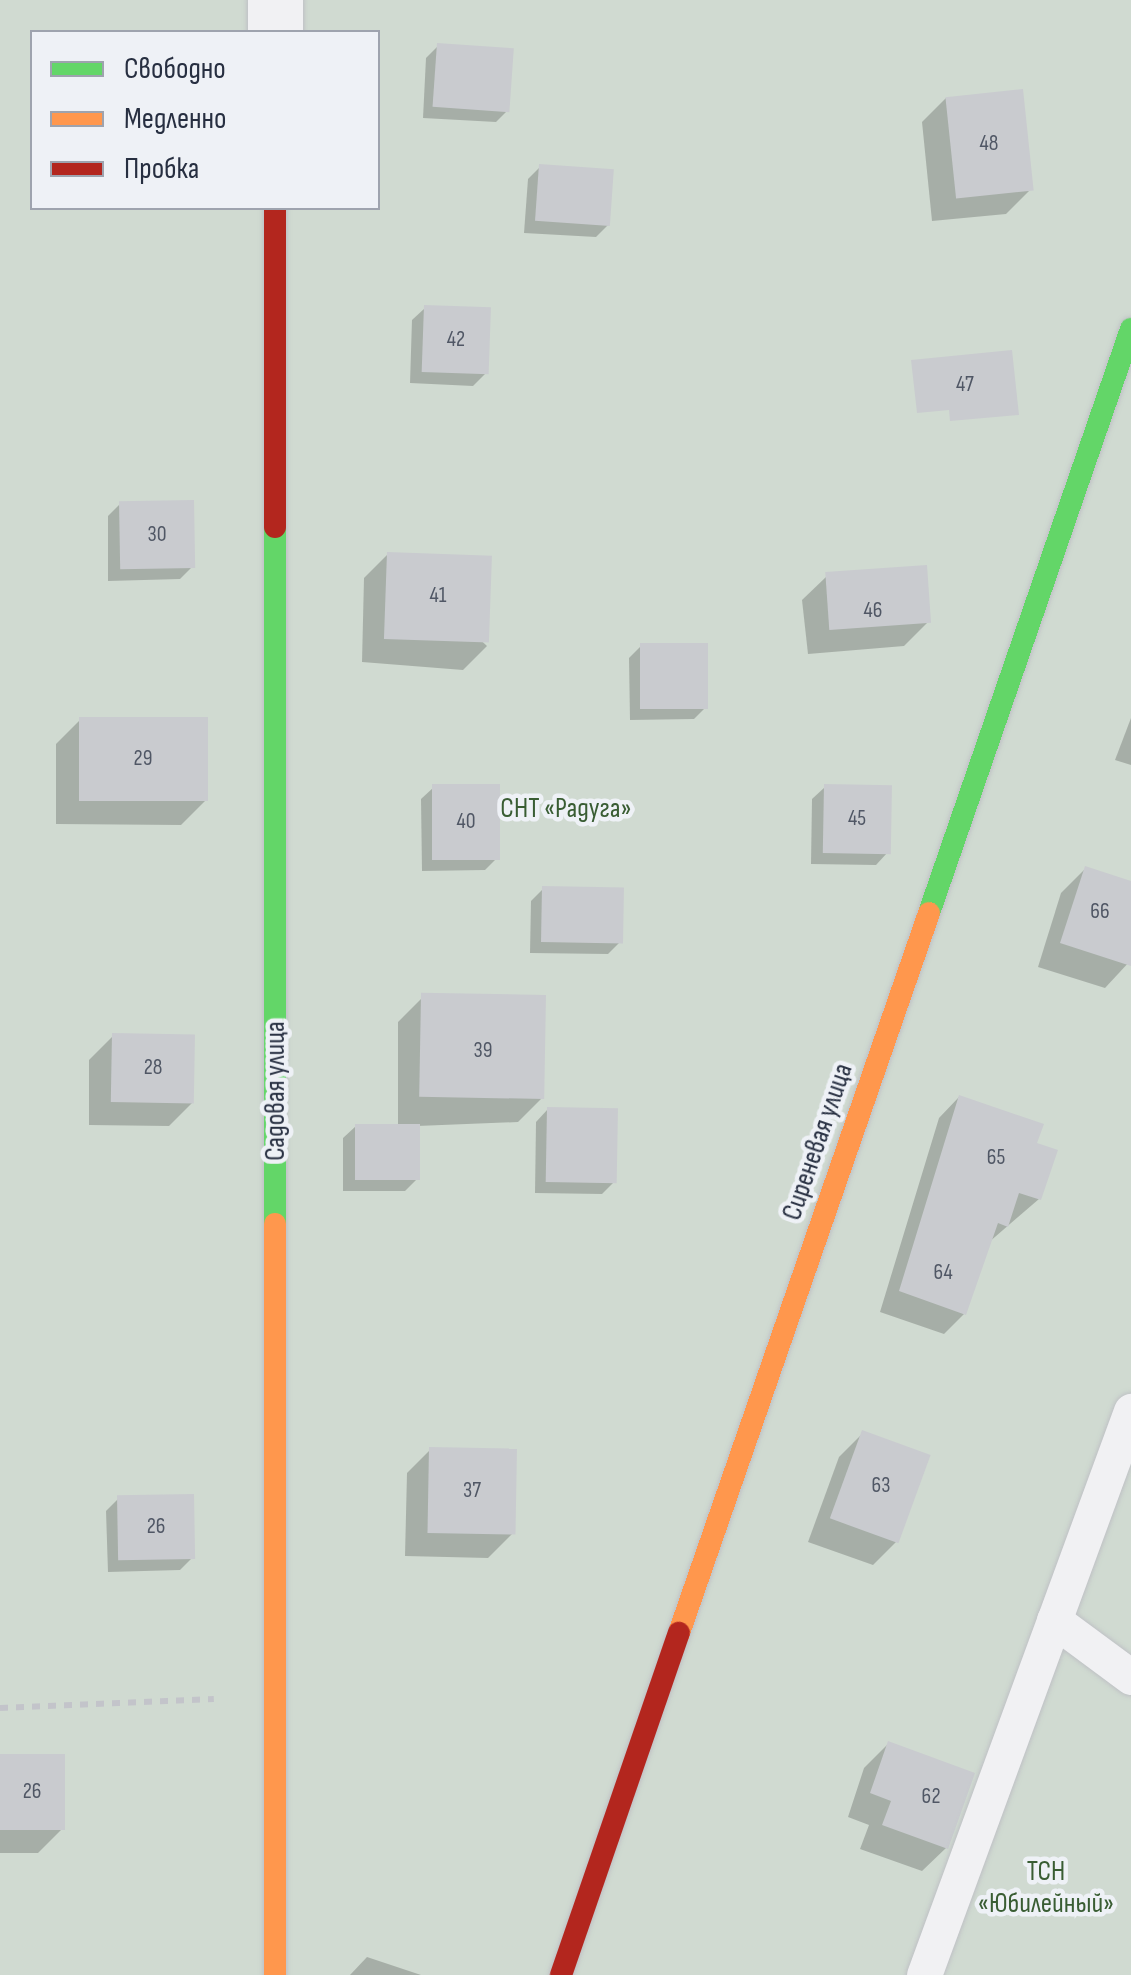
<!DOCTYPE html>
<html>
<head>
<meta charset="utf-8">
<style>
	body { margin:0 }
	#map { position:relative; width:1131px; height:1975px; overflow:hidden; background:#e1e3e7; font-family:"Sofia Sans Condensed",sans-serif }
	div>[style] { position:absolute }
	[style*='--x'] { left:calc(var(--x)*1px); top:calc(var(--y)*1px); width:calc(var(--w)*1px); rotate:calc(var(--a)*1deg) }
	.green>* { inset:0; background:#d0dad1 }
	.shadow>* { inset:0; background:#0003 }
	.building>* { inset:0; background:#c9cbcf; transform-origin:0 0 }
	.path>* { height:6px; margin-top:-3px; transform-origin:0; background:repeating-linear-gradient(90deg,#c3c4ca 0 8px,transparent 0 16px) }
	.roads { filter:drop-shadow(0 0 2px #bfc1c5) drop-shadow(0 0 2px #bfc1c5) }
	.lane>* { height:35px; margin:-17.5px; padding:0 17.5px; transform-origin:17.5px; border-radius:17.5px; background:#f1f1f3 }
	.street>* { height:55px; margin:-27.5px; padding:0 27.5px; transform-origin:27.5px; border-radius:27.5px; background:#f1f1f3 }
	.fast>* { height:22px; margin:-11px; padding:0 11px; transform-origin:11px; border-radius:11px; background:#63d668 }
	.slow>* { height:22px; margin:-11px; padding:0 11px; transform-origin:11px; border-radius:11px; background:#ff974d }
	.jam>* { height:22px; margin:-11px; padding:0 11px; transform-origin:11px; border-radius:11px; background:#b3261e }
	span { translate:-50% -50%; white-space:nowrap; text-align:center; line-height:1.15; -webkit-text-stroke:9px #eef1f6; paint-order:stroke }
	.number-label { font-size:22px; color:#505765 }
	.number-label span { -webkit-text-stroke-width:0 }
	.park-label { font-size:28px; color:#395d33 }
	.street-label { font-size:28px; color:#272f41 }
	.legend { position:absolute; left:30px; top:30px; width:350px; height:180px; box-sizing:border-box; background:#eef1f6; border:2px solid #9ea3ae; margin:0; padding:12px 18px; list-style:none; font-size:30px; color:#272f41 }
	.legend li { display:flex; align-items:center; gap:20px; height:50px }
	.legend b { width:50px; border:2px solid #9ea3ae }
</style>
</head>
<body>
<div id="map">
	<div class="green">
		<div style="clip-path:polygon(evenodd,0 0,1131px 0,1131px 1975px,0 1975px,0 0,32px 32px,378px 32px,378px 208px,32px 208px,32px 32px)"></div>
	</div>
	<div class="shadow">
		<div style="clip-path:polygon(438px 46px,508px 110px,496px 122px,423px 118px,426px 58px)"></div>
		<div style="clip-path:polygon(946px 98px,1030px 190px,1006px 214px,932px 221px,922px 122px)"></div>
		<div style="clip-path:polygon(540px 167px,609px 224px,596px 237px,524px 233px,528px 179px)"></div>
		<div style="clip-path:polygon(425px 308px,485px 374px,473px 386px,410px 383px,412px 320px)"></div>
		<div style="clip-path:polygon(120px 504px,192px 567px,180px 579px,108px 581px,108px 516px)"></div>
		<div style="clip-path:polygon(388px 554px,487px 646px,463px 670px,362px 662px,364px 578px)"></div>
		<div style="clip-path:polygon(826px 577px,928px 622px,904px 646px,808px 654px,802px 600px)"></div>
		<div style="clip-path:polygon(641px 646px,706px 707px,694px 719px,630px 720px,629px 658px)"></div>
		<div style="clip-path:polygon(1131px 718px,1131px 765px,1115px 760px)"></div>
		<div style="clip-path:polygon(80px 720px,205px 801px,181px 825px,56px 824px,56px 744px)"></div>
		<div style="clip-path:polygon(434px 787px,497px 858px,485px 870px,422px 871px,421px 799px)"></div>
		<div style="clip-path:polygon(825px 787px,888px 852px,876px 865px,811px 864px,812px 799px)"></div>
		<div style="clip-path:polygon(1085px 869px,1131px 884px,1131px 960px,1105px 988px,1038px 967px,1061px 893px)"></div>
		<div style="clip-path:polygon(543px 889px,620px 942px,608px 954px,530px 953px,531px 901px)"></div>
		<div style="clip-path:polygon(422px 998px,542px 1098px,518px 1122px,417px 1126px,417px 1179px,405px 1191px,343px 1191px,343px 1138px,356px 1126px,398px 1126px,398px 1022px)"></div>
		<div style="clip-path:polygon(113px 1036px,193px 1102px,169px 1126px,89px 1125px,89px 1060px)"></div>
		<div style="clip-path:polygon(959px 1097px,1034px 1145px,1039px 1199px,988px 1243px,964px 1314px,944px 1334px,880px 1312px,939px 1118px)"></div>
		<div style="clip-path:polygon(548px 1109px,614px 1182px,602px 1194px,535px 1193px,536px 1122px)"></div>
		<div style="clip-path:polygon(863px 1433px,897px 1541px,873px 1565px,808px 1542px,839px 1457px)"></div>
		<div style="clip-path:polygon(430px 1450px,512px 1534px,488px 1558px,405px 1556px,407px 1473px)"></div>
		<div style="clip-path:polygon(118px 1499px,192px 1558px,180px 1570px,108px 1572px,106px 1511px)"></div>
		<div style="clip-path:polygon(888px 1744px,946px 1848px,922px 1871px,860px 1849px,869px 1825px,848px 1817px,864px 1768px)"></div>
		<div style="clip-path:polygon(0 1757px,62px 1829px,38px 1853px,0 1853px)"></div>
		<div style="clip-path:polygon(367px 1957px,421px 1975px,350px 1975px)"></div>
	</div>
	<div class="building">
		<div style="left:437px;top:43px;width:77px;height:64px;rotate:4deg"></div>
		<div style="left:1023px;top:89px;width:102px;height:78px;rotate:84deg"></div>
		<div style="left:539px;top:164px;width:75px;height:57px;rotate:4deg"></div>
		<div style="left:424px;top:305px;width:67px;height:67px;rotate:2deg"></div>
		<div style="clip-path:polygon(1012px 350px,1019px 415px,950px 421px,949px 410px,917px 413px,911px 360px)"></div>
		<div style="left:194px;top:500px;width:68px;height:75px;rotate:89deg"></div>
		<div style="left:387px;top:552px;width:105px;height:87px;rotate:2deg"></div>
		<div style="left:927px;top:565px;width:58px;height:102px;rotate:86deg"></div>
		<div style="left:640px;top:643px;width:68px;height:66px"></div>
		<div style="left:79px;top:717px;width:129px;height:84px"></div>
		<div style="left:432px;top:784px;width:68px;height:76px"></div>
		<div style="left:824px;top:784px;width:68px;height:69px;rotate:1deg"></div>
		<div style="clip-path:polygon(1085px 866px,1131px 881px,1131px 966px,1060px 943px)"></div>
		<div style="left:542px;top:886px;width:82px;height:56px;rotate:1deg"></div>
		<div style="left:546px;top:995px;width:104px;height:125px;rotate:91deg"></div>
		<div style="left:112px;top:1033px;width:83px;height:69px;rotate:1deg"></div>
		<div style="clip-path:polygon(959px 1095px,1044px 1124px,1037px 1143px,1058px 1150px,1041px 1200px,1019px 1193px,1008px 1227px,998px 1223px,966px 1315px,899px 1291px)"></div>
		<div style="left:547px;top:1107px;width:71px;height:75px;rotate:1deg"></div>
		<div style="left:355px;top:1124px;width:65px;height:56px"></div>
		<div style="left:862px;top:1430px;width:73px;height:94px;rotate:20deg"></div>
		<div style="left:429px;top:1447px;width:88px;height:86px;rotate:1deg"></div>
		<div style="left:194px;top:1494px;width:65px;height:77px;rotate:89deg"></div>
		<div style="clip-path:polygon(888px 1741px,975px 1773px,948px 1849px,882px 1825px,891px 1801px,870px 1793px)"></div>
		<div style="left:0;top:1754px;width:65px;height:76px"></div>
	</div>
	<div class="path">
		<div style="--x:0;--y:1708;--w:214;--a:-2.4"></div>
	</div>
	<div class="roads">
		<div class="lane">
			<div style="--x:1054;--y:1620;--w:96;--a:36.5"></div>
			<div style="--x:924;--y:1975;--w:601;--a:-69.85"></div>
		</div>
		<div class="street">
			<div style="--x:275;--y:0;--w:32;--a:90"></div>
		</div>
		<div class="fast">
			<div style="--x:275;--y:527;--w:697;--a:90"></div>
			<div style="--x:929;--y:913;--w:618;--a:-70.92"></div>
		</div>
		<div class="slow">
			<div style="--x:275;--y:1224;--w:751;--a:90"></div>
			<div style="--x:679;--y:1633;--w:762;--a:-70.85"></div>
		</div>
		<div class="jam">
			<div style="--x:275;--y:208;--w:319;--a:90"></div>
			<div style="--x:561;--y:1975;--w:362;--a:-71"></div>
		</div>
	</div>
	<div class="number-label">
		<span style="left:989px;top:144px">48</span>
		<span style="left:456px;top:340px">42</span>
		<span style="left:965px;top:385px">47</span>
		<span style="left:157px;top:535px">30</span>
		<span style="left:438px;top:596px">41</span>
		<span style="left:873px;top:611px">46</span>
		<span style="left:143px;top:759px">29</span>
		<span style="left:857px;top:819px">45</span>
		<span style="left:466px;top:822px">40</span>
		<span style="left:1100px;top:912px">66</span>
		<span style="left:483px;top:1051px">39</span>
		<span style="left:153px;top:1068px">28</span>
		<span style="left:996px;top:1158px">65</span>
		<span style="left:943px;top:1273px">64</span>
		<span style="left:881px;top:1486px">63</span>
		<span style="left:472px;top:1491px">37</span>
		<span style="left:156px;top:1527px">26</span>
		<span style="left:32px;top:1792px">26</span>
		<span style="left:931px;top:1797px">62</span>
	</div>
	<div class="park-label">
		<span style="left:566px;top:809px">СНТ «Радуга»</span>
		<span style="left:1046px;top:1888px">ТСН<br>«Юбилейный»</span>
	</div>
	<div class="street-label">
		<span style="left:276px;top:1091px;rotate:-90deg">Садовая улица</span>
		<span style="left:818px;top:1142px;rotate:-71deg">Сиреневая улица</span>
	</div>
	<ul class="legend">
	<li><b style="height:12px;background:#63d668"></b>Свободно</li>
	<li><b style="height:12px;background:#ff974d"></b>Медленно</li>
	<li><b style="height:12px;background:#b3261e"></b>Пробка</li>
	</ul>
</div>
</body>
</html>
